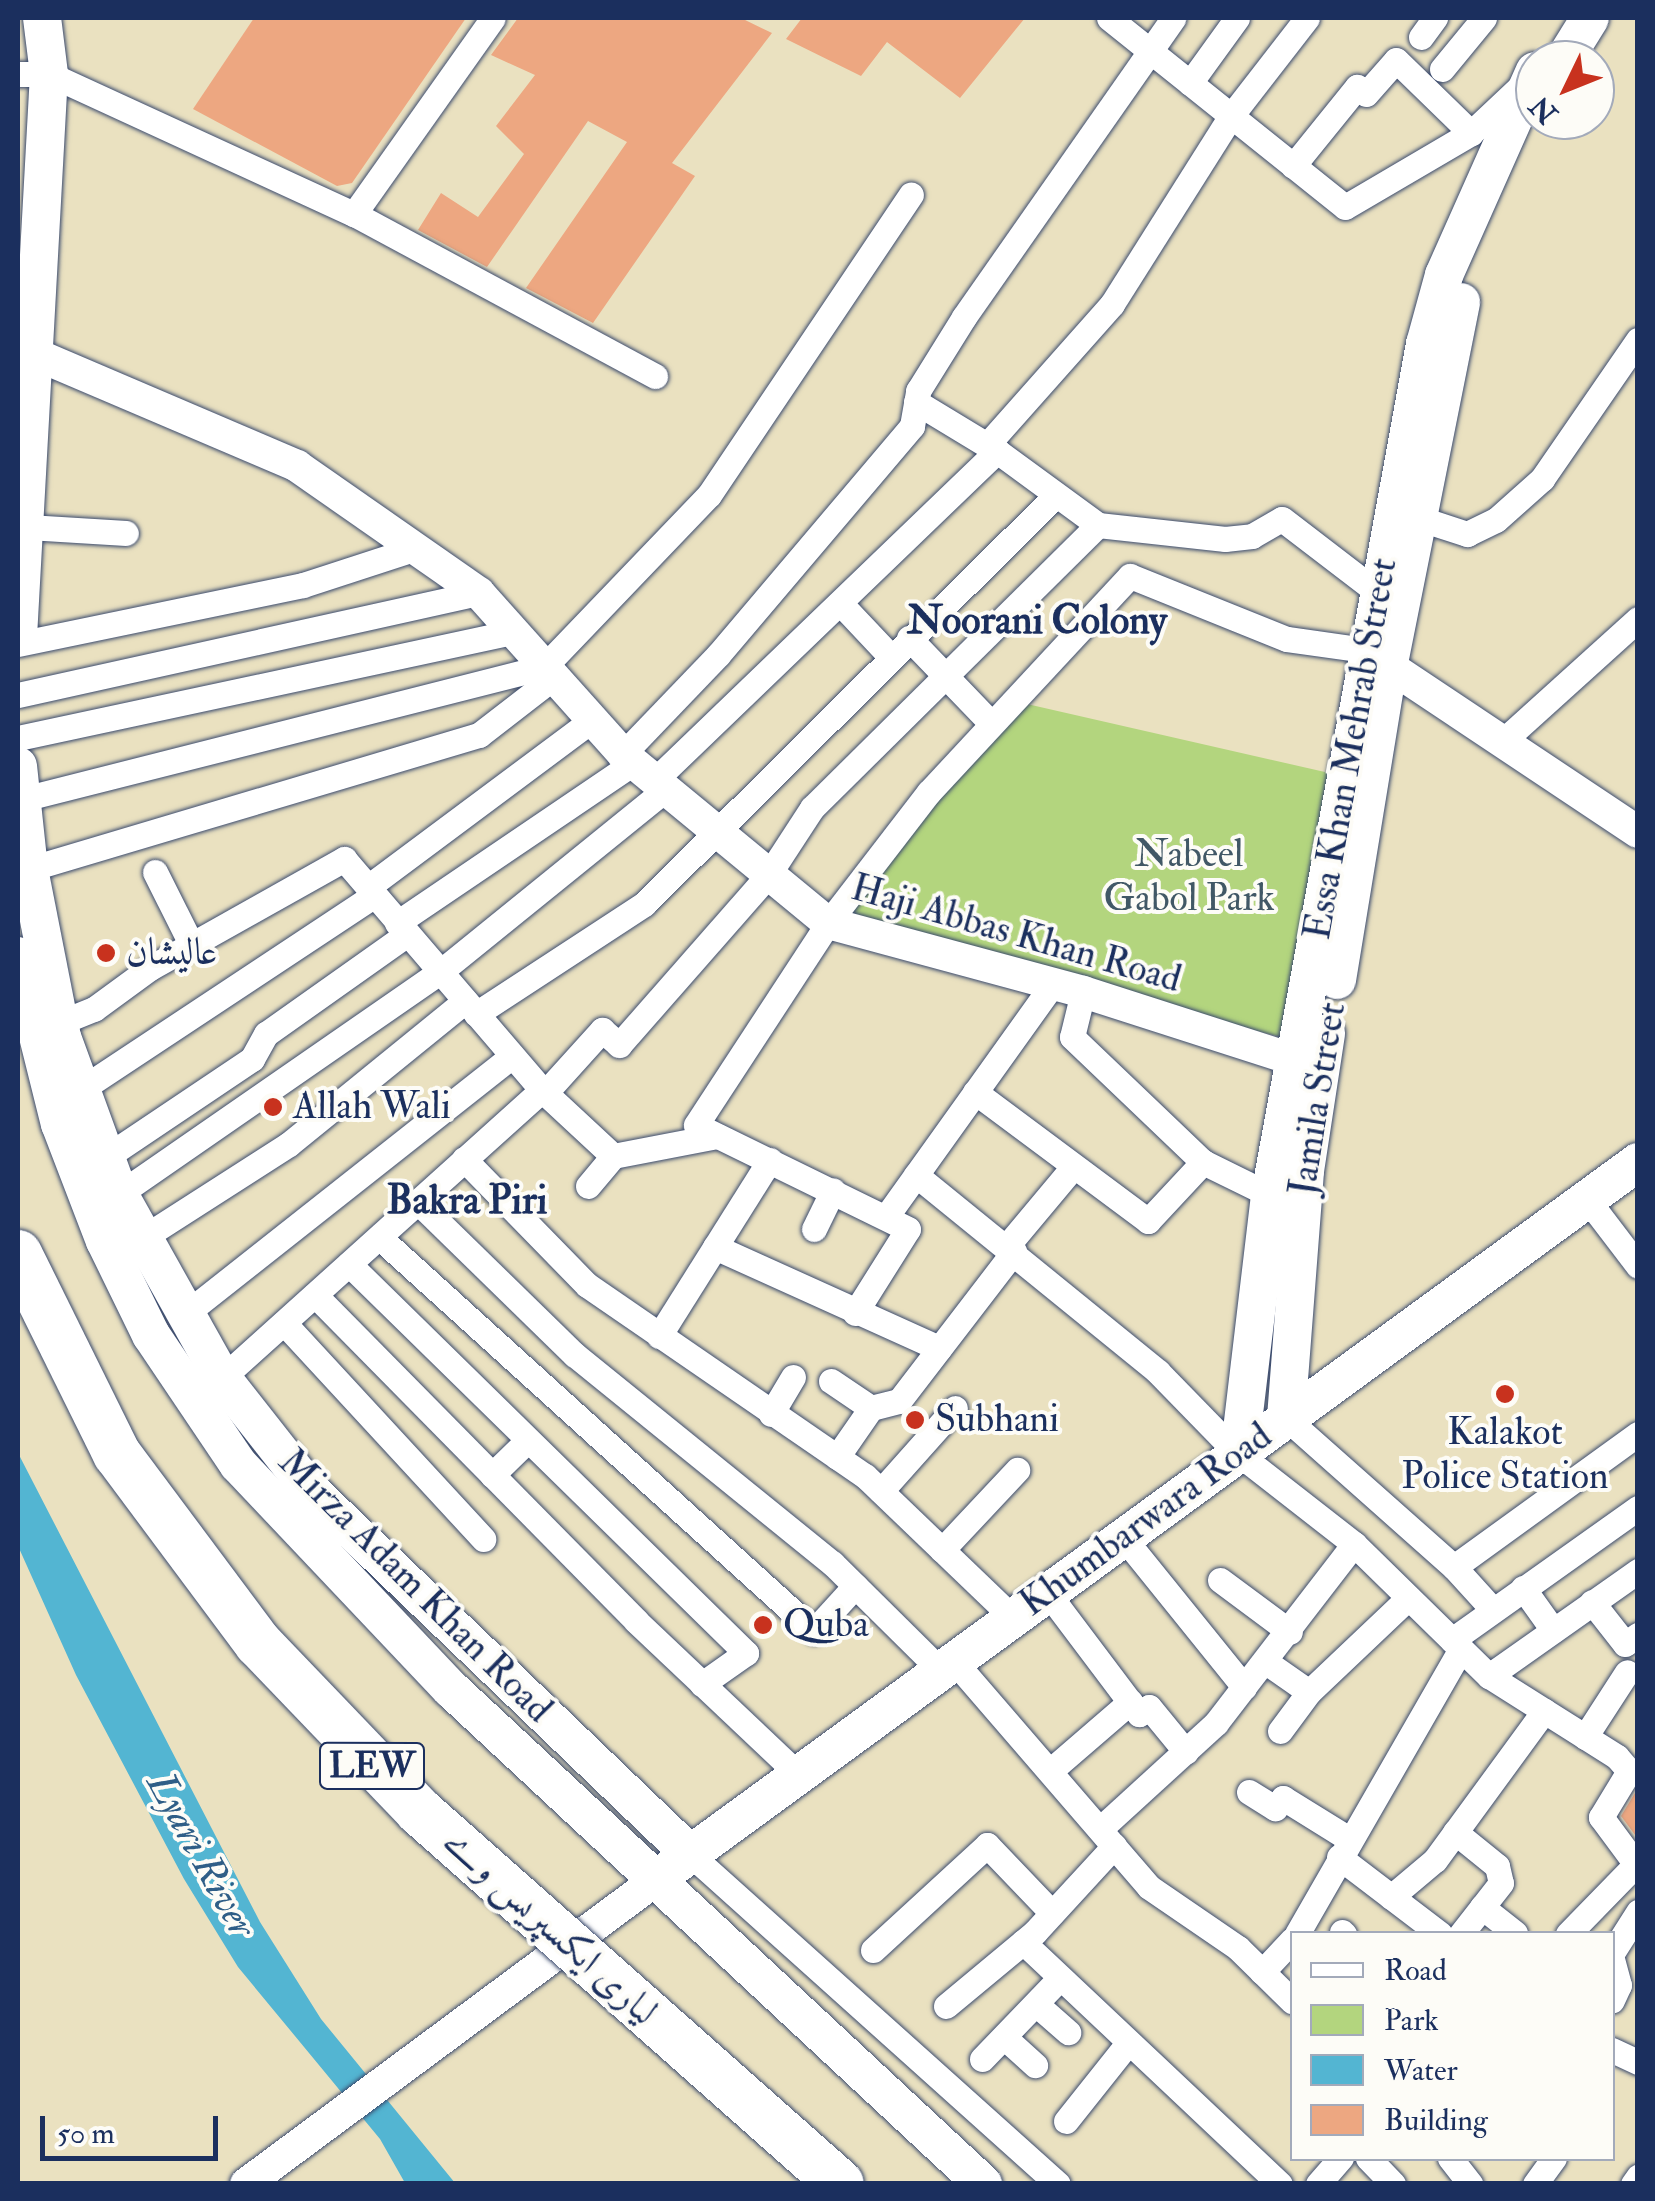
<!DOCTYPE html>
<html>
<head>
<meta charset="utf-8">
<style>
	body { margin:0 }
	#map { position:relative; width:1655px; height:2201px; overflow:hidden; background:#eae1c0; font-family:"IM FELL Double Pica",Amiri,serif }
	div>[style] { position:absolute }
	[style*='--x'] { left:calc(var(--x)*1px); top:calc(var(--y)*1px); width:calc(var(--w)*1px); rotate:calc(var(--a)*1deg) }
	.green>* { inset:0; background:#b3d57e }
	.water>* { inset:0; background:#53b5d2 }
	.building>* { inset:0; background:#eda781 }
	.roads { filter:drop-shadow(0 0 2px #3a4a6d) drop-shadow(0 0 2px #3a4a6d) }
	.minor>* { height:25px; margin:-12.5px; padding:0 12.5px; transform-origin:12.5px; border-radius:12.5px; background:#fff }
	.tertiary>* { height:32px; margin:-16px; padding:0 16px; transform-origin:16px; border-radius:16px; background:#fff }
	.secondary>* { height:38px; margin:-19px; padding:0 19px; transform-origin:19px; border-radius:19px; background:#fff }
	.bridges { filter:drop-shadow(0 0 2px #3a4a6d) drop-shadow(0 0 2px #3a4a6d) }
	.motorway-bridge>* { height:48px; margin:-24px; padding:0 24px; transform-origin:24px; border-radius:24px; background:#fff }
	.dots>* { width:28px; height:28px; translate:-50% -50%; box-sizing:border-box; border:5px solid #fdfcf7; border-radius:50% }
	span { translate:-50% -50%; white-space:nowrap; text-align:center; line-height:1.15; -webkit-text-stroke:8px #fdfcf7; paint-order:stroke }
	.shield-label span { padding:2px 8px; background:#fdfcf7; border:2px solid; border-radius:8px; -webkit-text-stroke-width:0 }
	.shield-label { font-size:35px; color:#1b2f5e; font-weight:700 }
	.street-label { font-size:38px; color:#1b2f5e }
	.park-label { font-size:38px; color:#415866 }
	.poi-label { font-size:38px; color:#1b2f5e }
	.left { translate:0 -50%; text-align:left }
	.neighbourhood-label { font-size:40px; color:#1b2f5e; font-weight:700 }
	.water-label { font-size:40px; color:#2f5e87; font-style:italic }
	.frame { position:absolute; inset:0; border:20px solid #1b2f5e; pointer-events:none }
	.legend { position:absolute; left:1290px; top:1931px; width:325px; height:230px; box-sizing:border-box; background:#fdfcf7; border:2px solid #a3aaba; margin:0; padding:12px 18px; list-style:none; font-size:30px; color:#1b2f5e }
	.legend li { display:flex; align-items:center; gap:20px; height:50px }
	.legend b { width:50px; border:2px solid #a3aaba }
	.north { position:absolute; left:1515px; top:40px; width:100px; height:100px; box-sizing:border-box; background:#fdfcf7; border:2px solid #a3aaba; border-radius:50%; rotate:227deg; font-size:28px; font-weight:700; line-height:40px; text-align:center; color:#1b2f5e }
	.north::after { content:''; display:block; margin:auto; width:35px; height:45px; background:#c8321e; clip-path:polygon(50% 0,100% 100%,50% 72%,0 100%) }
	.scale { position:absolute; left:40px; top:2116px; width:178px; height:45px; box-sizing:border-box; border:5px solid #1b2f5e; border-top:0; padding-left:12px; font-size:30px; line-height:35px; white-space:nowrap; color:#1b2f5e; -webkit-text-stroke:8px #fdfcf7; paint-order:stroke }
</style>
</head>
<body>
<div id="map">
	<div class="green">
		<div style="clip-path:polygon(1009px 700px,1360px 780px,1317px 1046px,828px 923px)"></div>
	</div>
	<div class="water">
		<div style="clip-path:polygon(18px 1453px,260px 1922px,321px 2019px,455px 2183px,405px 2183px,380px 2139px,238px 1967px,184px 1879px,76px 1675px,18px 1546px)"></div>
	</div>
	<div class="building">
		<div style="clip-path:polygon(254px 18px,466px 18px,352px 183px,337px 186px,193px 109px)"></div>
		<div style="clip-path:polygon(518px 18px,741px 18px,772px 33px,672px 163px,695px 176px,593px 323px,526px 288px,627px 142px,588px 121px,487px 267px,418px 230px,441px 193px,478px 217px,524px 154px,496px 126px,535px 75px,491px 55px)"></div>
		<div style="clip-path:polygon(802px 18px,1025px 18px,960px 98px,887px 42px,861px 76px,786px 39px)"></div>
		<div style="clip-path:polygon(1638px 1788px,1638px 1839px,1621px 1816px)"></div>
	</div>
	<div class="roads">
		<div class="minor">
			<div style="--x:1109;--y:18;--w:302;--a:38.7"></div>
			<div style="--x:1345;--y:207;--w:146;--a:-30.4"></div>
			<div style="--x:1471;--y:133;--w:67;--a:-43.2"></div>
			<div style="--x:1421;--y:37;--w:24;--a:-54"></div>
			<div style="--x:1442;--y:69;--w:66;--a:-50.5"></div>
			<div style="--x:18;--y:74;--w:31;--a:0"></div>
			<div style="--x:49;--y:74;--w:336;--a:24.7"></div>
			<div style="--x:354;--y:214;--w:342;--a:28.3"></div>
			<div style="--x:1190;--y:83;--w:80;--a:-54.1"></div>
			<div style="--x:1293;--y:166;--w:102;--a:-51"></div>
			<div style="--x:1357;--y:87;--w:11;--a:38"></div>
			<div style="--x:1366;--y:94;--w:45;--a:-48.6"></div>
			<div style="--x:1396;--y:60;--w:105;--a:44.2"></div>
			<div style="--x:354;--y:214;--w:240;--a:-54.7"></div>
			<div style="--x:916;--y:402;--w:95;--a:31.2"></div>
			<div style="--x:997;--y:451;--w:125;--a:36.2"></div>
			<div style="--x:1098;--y:525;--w:128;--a:6.3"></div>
			<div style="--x:1225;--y:539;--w:27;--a:-6"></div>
			<div style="--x:1252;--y:536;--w:34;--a:-30"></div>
			<div style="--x:1282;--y:519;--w:135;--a:37.5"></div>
			<div style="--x:987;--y:445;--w:188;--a:-48.4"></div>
			<div style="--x:1112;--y:304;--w:222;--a:-57.7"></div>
			<div style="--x:1231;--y:116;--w:124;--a:-52.2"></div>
			<div style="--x:1418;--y:518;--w:52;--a:18.1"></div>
			<div style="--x:1467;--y:534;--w:32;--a:-26"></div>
			<div style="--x:1496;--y:520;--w:62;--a:-41.7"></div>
			<div style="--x:1542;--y:479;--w:169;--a:-55.4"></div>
			<div style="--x:28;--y:527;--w:98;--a:3.5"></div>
			<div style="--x:841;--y:604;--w:71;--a:46.7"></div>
			<div style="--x:909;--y:638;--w:115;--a:46.1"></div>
			<div style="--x:18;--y:644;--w:291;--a:-11.7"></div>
			<div style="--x:303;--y:585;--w:117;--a:-18"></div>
			<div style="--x:18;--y:695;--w:472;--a:-12.5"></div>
			<div style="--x:18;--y:738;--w:506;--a:-12.09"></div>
			<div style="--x:1503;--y:741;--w:182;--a:-42.1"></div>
			<div style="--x:623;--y:754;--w:137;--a:-46.2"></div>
			<div style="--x:718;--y:655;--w:300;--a:-49.7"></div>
			<div style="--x:912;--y:426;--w:36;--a:-80"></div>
			<div style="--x:918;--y:391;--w:87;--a:-58.1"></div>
			<div style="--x:964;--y:317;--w:365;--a:-55"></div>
			<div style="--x:655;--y:780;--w:475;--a:-43.9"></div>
			<div style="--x:19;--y:800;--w:542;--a:-14.22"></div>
			<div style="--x:544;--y:667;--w:238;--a:-46.2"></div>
			<div style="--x:709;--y:495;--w:362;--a:-56.1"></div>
			<div style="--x:29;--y:869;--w:470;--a:-16.6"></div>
			<div style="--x:479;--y:735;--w:95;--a:-37.7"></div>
			<div style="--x:155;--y:872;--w:80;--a:63.4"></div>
			<div style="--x:368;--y:887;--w:279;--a:-36.7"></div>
			<div style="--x:397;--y:923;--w:285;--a:-34.1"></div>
			<div style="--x:1083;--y:992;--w:46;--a:103.7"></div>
			<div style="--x:1072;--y:1037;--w:181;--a:43.7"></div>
			<div style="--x:1203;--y:1162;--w:75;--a:26.2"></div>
			<div style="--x:476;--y:1014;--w:201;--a:-33.2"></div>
			<div style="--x:644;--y:904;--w:578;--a:-44.79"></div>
			<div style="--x:59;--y:1023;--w:38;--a:-22"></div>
			<div style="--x:94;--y:1009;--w:69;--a:-36.2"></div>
			<div style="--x:150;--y:968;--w:223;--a:-29.3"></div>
			<div style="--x:344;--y:859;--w:304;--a:49.4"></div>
			<div style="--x:542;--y:1090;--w:97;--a:42.9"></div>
			<div style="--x:613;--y:1156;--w:106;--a:-10.9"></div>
			<div style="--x:80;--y:1090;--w:351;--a:-33.5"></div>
			<div style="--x:546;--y:1092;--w:84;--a:-47.9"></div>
			<div style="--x:602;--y:1030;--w:23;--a:41"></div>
			<div style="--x:619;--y:1045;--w:227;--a:-48.7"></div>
			<div style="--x:769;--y:874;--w:79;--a:-56.9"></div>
			<div style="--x:812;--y:808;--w:402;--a:-44.7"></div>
			<div style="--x:975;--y:1092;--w:216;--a:36.7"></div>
			<div style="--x:1148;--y:1221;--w:81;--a:-47"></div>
			<div style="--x:106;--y:1157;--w:176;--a:-33.9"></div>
			<div style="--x:252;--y:1059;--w:29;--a:-61"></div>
			<div style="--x:266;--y:1034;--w:173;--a:-35.3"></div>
			<div style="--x:464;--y:1159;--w:176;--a:45.7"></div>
			<div style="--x:587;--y:1285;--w:337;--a:34.5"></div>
			<div style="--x:865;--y:1476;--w:205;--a:43.8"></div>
			<div style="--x:916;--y:1175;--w:312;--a:39.1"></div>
			<div style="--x:1158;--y:1372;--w:110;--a:45.7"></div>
			<div style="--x:1235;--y:1451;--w:151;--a:38"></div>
			<div style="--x:1354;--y:1544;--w:189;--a:44.4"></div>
			<div style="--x:1489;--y:1676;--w:151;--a:32.3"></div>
			<div style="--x:1617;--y:1757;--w:18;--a:49"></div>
			<div style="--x:1629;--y:1771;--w:54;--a:121.3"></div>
			<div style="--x:1601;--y:1817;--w:62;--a:53.5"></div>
			<div style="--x:588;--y:1186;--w:39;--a:-50"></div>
			<div style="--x:119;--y:1194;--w:390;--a:-34.7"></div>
			<div style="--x:440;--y:972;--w:291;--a:-39"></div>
			<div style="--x:1587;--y:1199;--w:84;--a:52.7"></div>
			<div style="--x:418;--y:1202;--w:219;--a:44.3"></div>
			<div style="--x:575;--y:1355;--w:331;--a:39"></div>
			<div style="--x:832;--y:1563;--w:153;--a:44.7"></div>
			<div style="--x:886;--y:1217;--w:285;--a:-54.4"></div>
			<div style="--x:814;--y:1229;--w:43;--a:-64"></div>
			<div style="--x:379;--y:1237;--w:587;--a:42.17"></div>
			<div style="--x:814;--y:1631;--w:61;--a:-47.7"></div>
			<div style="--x:141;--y:1239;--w:176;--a:-32.7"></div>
			<div style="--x:289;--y:1144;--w:227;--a:-39.1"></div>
			<div style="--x:1007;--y:1246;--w:104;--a:-50.1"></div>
			<div style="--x:715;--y:1247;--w:246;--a:24.3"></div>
			<div style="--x:349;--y:1264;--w:556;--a:44.42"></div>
			<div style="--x:746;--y:1653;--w:54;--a:144.8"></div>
			<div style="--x:315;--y:1295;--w:458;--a:45.4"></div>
			<div style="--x:636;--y:1621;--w:224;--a:43.4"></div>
			<div style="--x:855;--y:1313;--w:99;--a:-57.8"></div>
			<div style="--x:908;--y:1229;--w:236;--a:-153.9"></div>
			<div style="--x:696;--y:1125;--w:241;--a:-56.8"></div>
			<div style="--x:828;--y:923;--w:165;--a:-52.4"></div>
			<div style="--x:929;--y:792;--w:295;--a:-47.1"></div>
			<div style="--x:1130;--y:576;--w:169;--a:21.9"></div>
			<div style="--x:1287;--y:639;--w:78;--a:8.1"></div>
			<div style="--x:184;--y:1315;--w:418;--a:-38.3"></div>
			<div style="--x:284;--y:1323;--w:294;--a:47.3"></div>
			<div style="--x:659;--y:1336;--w:208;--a:-57.8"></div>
			<div style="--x:222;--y:1378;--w:431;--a:-42"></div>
			<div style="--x:831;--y:1381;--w:48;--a:34"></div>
			<div style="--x:771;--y:1414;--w:43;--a:-59.3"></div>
			<div style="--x:1286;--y:1418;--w:225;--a:41.6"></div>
			<div style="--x:1454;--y:1567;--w:58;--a:47.8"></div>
			<div style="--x:837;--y:1457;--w:60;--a:-55.2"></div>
			<div style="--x:871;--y:1408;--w:29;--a:-14"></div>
			<div style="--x:899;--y:1401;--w:189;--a:-52.5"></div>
			<div style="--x:492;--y:1475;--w:50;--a:-44.2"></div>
			<div style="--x:881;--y:1491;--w:111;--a:-48.3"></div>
			<div style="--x:1123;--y:1537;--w:193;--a:51.1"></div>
			<div style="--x:942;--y:1550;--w:110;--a:-46.8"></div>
			<div style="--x:1454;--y:1567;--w:227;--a:-35.9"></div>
			<div style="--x:1220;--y:1580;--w:87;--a:36.6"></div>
			<div style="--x:1523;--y:1588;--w:52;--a:54.5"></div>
			<div style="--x:1047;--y:1592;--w:153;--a:53"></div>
			<div style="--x:1139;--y:1714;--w:12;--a:-35"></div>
			<div style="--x:1149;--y:1707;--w:58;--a:50.6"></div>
			<div style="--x:1592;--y:1602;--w:53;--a:51.8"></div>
			<div style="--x:1625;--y:1644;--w:16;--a:-35"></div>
			<div style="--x:1452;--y:1640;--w:228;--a:-35.4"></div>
			<div style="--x:954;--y:1661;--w:298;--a:49.2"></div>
			<div style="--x:1149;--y:1887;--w:108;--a:34.4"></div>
			<div style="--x:1238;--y:1948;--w:76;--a:44.5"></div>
			<div style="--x:1266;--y:1662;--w:52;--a:34.9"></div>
			<div style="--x:1489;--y:1676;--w:182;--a:-35.2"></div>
			<div style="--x:1280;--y:1731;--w:49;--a:-53.4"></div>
			<div style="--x:1309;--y:1692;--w:137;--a:-43.5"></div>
			<div style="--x:1585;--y:1737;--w:77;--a:-57.1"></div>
			<div style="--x:1050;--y:1771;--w:106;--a:-40.8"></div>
			<div style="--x:1249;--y:1792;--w:31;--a:32"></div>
			<div style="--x:1275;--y:1808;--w:13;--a:-51"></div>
			<div style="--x:1283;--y:1798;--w:78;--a:31.8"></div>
			<div style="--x:1100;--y:1829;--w:157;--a:-42.4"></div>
			<div style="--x:1216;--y:1723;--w:226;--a:-52.4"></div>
			<div style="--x:1455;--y:1832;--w:54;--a:39"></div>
			<div style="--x:1497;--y:1866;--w:17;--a:77"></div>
			<div style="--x:1501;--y:1883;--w:65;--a:128.1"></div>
			<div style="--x:690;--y:1854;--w:494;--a:41.9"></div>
			<div style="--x:1339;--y:1857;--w:127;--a:37.3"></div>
			<div style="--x:1391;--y:1897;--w:57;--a:-40.1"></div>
			<div style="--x:1435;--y:1860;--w:185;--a:-53.8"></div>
			<div style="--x:1482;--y:1907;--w:42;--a:38.2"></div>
			<div style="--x:1342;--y:1932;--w:3;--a:45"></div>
			<div style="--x:1297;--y:1934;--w:329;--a:-60.1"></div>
			<div style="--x:1568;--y:1934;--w:96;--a:-45.8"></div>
			<div style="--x:1023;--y:1942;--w:353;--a:43.3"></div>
			<div style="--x:873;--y:1950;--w:155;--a:-42.6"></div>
			<div style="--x:987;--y:1845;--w:94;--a:46.3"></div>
			<div style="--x:1612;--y:1953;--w:49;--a:-57.6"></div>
			<div style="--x:1612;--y:1959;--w:27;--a:75"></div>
			<div style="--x:1619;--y:1985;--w:17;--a:115"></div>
			<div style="--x:1262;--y:1972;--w:44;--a:-46.8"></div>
			<div style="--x:1036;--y:2004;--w:43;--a:41.2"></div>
			<div style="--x:946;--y:2006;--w:116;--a:-39.7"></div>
			<div style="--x:1035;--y:1932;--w:117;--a:-47.4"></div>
			<div style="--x:1004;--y:2037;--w:42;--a:42.1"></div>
			<div style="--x:1612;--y:2050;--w:29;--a:25"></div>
			<div style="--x:982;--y:2059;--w:111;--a:-46.1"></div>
			<div style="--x:1066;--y:2121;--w:100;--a:-51.5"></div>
			<div style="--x:1368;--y:2158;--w:36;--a:46"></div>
			<div style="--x:1450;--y:2158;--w:33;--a:52"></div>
			<div style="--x:1318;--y:2184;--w:35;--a:-49"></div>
			<div style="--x:1535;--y:2184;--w:32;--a:-54"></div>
			<div style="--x:1633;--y:2184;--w:9;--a:-54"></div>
		</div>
		<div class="tertiary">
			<div style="--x:35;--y:354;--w:285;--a:23.1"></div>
			<div style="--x:297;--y:466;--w:222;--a:34.9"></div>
			<div style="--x:479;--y:593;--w:216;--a:48.2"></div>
			<div style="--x:623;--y:754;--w:266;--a:39.5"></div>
			<div style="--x:828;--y:923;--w:264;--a:15.1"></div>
			<div style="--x:1083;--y:992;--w:245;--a:17.8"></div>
			<div style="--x:1368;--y:652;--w:324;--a:33.7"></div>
			<div style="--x:246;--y:2184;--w:510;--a:-36.56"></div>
		</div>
		<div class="secondary">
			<div style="--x:1564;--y:60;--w:49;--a:-58.2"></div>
			<div style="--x:18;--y:637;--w:564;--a:-86.85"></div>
			<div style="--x:49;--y:74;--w:56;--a:-97.1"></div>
			<div style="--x:18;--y:766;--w:104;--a:83.9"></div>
			<div style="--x:29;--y:869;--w:171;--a:78.9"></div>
			<div style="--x:62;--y:1037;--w:167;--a:70"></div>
			<div style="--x:119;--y:1194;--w:211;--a:60.8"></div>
			<div style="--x:222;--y:1378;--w:142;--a:51.8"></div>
			<div style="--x:310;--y:1490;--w:526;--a:43.77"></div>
			<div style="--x:18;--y:956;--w:173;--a:76"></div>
			<div style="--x:60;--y:1124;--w:125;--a:69"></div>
			<div style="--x:105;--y:1241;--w:105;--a:63.9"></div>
			<div style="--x:151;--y:1335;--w:156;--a:56"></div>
			<div style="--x:238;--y:1464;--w:310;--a:46.6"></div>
			<div style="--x:451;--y:1689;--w:727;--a:42.94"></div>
			<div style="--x:1337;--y:980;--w:321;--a:-80.7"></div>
			<div style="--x:1389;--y:663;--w:368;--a:-78.7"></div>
			<div style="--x:1286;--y:1418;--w:248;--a:-85.6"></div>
			<div style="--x:1305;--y:1171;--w:139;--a:-81.3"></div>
			<div style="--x:1240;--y:1447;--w:254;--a:-83.2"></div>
			<div style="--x:1270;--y:1195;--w:865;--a:-79.68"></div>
			<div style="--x:1425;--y:344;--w:72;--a:-74.6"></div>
			<div style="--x:1444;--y:275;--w:223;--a:-66"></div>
			<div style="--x:670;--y:1869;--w:1199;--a:-36.14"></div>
		</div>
	</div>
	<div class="bridges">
		<div class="motorway-bridge">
			<div style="--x:18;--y:1254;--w:223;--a:63.7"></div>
			<div style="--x:117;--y:1454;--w:236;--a:53.3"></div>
			<div style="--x:258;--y:1643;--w:233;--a:46.2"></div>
			<div style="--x:419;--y:1811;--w:562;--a:41.54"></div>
		</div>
	</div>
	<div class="dots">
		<div style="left:106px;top:953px;background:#c8321e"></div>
		<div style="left:273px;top:1107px;background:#c8321e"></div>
		<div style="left:1505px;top:1394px;background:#c8321e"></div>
		<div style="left:915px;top:1420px;background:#c8321e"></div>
		<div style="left:763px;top:1625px;background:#c8321e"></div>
	</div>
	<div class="shield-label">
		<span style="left:372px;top:1766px">LEW</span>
	</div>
	<div class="street-label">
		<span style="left:1351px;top:749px;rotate:-80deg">Essa Khan Mehrab Street</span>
		<span style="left:1016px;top:934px;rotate:16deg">Haji Abbas Khan Road</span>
		<span style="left:1318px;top:1099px;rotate:-81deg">Jamila Street</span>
		<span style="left:1146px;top:1520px;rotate:-36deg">Khumbarwara Road</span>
		<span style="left:415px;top:1586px;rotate:45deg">Mirza Adam Khan Road</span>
		<span style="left:550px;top:1927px;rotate:42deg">لیاری ایکسپریس وے</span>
	</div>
	<div class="park-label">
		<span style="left:1189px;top:877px">Nabeel<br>Gabol Park</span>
	</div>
	<div class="poi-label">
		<span class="left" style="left:126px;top:953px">عالیشان</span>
		<span class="left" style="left:293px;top:1107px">Allah Wali</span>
		<span class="left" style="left:935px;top:1420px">Subhani</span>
		<span style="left:1505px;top:1455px">Kalakot<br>Police Station</span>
		<span class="left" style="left:783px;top:1625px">Quba</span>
	</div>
	<div class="neighbourhood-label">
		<span style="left:1037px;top:621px">Noorani Colony</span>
		<span style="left:467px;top:1201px">Bakra Piri</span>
	</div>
	<div class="water-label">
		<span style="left:201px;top:1855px;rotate:61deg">Lyari River</span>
	</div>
	<div class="frame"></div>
	<ul class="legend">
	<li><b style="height:12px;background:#fff"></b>Road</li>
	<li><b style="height:28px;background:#b3d57e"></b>Park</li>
	<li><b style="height:28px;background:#53b5d2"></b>Water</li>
	<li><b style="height:28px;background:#eda781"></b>Building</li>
	</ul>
	<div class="north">N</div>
	<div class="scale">50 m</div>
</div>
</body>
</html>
